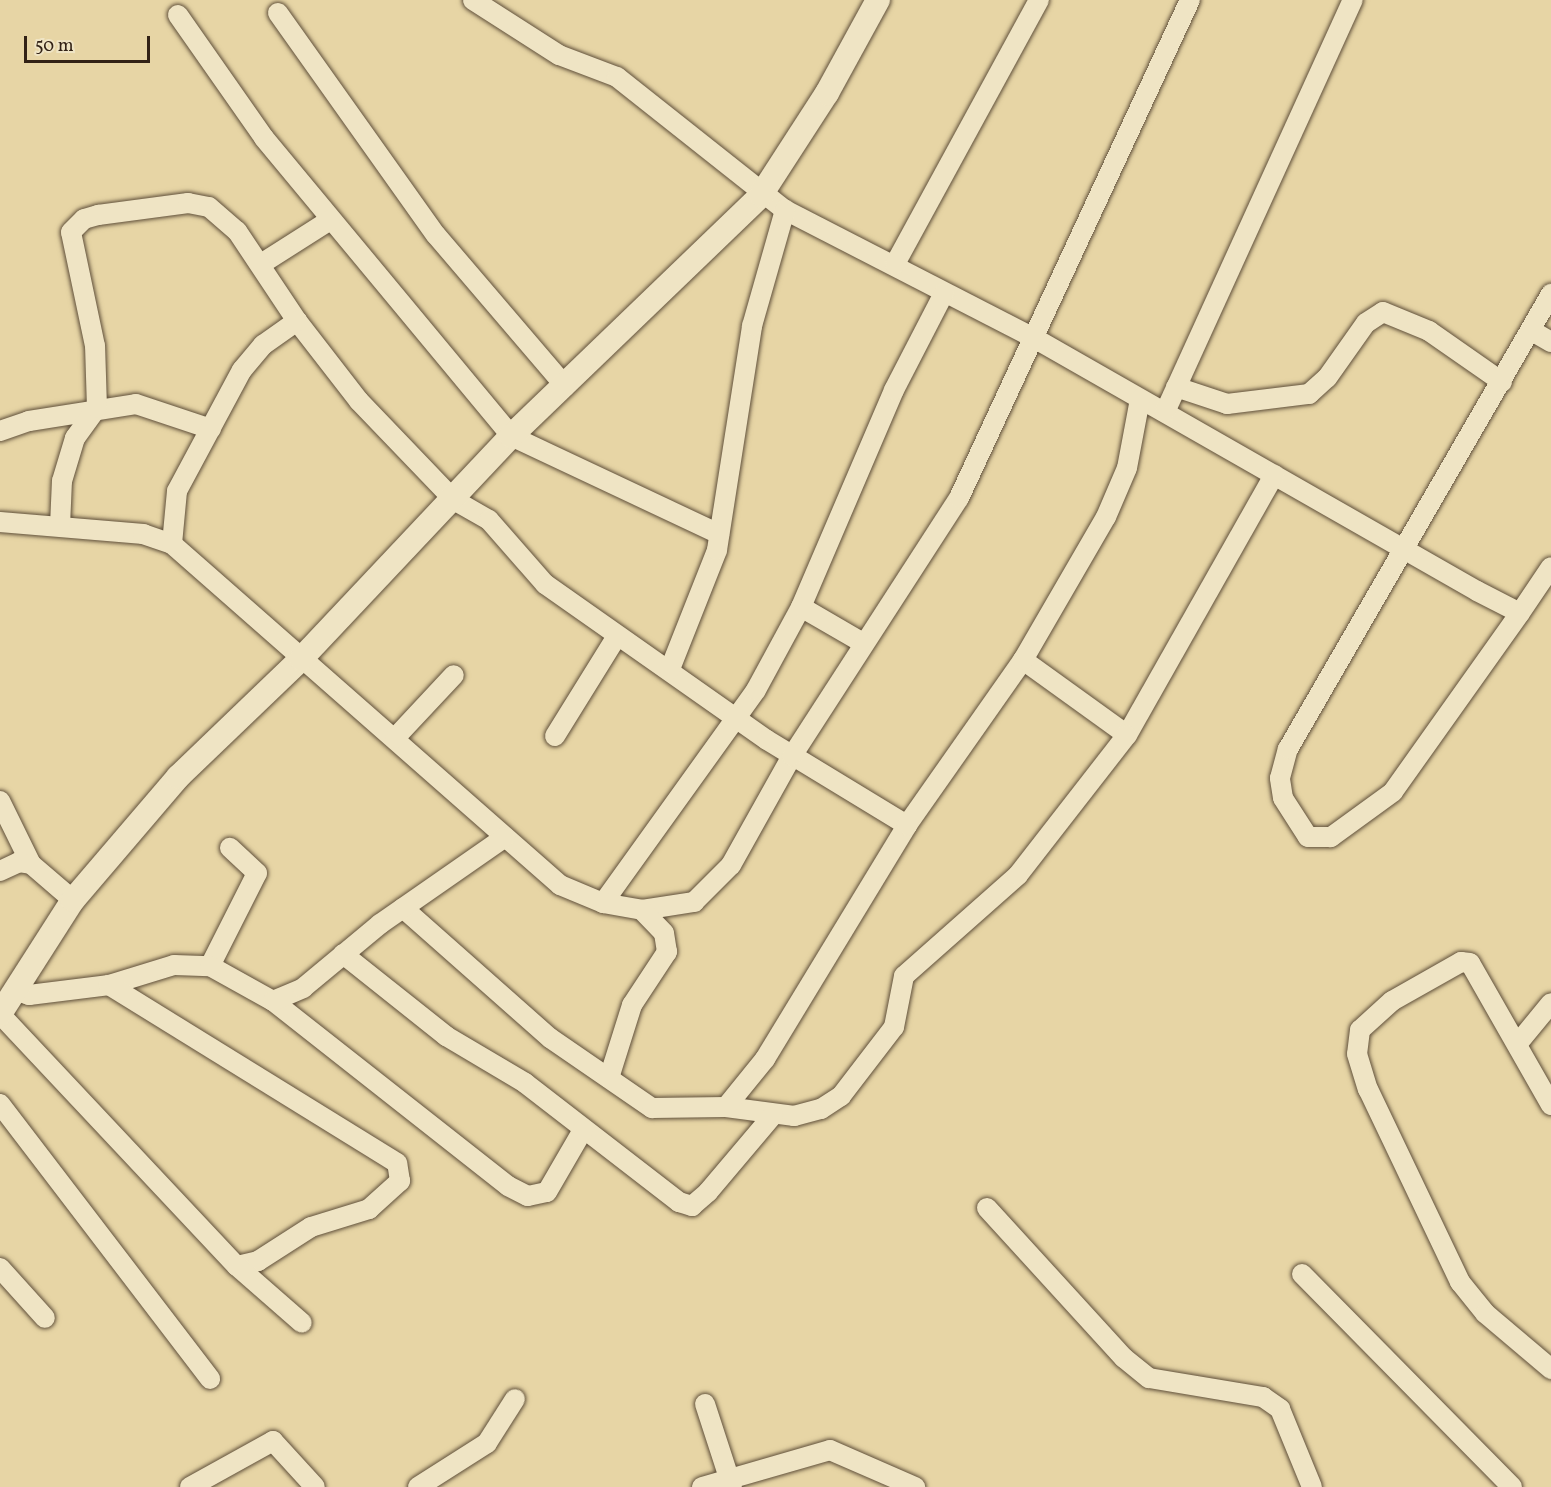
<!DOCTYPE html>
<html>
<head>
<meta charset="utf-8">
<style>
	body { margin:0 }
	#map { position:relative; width:1551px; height:1487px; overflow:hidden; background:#e7d5a5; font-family:Vollkorn,serif }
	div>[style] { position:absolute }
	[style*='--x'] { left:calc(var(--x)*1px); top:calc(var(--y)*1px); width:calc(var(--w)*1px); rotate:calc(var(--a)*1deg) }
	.roads { filter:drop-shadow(0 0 2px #5f4f3a) drop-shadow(0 0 2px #5f4f3a) }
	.minor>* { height:20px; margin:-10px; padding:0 10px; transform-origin:10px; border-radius:10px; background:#efe4c4 }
	.tertiary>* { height:24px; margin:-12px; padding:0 12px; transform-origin:12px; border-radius:12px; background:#efe4c4 }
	span { translate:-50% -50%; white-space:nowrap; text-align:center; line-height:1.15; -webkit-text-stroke:5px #efe4c4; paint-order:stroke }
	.scale { position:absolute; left:24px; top:36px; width:126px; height:27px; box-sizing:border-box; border:3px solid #322216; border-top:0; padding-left:8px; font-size:18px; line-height:21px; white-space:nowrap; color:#322216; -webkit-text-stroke:4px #efe4c4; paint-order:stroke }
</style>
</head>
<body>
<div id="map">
	<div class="roads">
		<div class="minor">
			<div style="--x:473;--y:0;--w:102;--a:32.6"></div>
			<div style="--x:559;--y:55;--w:62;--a:20.8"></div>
			<div style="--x:617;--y:77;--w:214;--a:38.4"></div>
			<div style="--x:785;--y:210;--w:280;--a:27.2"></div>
			<div style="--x:1034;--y:338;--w:510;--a:29.73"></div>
			<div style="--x:1477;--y:591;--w:48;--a:27.1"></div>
			<div style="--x:1520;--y:613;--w:55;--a:-56"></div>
			<div style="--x:278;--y:13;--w:272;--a:54.6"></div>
			<div style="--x:436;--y:235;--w:199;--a:49.5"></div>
			<div style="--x:178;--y:15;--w:150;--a:55"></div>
			<div style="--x:264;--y:138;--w:387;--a:50.3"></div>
			<div style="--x:511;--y:436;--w:230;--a:25.2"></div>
			<div style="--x:261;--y:264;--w:82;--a:-32.5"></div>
			<div style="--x:895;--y:264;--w:301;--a:-61.4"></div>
			<div style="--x:1532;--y:331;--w:22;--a:30"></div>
			<div style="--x:1176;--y:387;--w:54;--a:18.4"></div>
			<div style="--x:1227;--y:404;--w:83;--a:-7"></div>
			<div style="--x:1309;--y:394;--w:24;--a:-42"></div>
			<div style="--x:1327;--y:378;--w:67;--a:-54.7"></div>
			<div style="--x:1366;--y:323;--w:20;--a:-33"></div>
			<div style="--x:1383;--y:312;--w:50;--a:22.4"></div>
			<div style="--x:1429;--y:331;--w:89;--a:34.9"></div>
			<div style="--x:1165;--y:412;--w:453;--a:-65.5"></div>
			<div style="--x:0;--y:431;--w:31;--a:-19"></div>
			<div style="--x:29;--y:421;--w:108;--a:-9"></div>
			<div style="--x:136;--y:404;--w:79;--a:18.4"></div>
			<div style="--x:0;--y:522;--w:144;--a:4.8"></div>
			<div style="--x:143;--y:534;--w:31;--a:19"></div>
			<div style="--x:172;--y:544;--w:517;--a:41.31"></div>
			<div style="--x:560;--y:885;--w:47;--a:22.7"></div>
			<div style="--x:603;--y:903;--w:262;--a:-54.3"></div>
			<div style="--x:756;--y:690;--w:94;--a:-61.5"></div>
			<div style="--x:801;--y:607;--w:236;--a:-66.8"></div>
			<div style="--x:894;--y:390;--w:109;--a:-62.7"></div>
			<div style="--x:60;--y:526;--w:45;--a:-87.5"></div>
			<div style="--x:62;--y:481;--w:45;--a:-73.2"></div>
			<div style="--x:75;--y:438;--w:37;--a:-54"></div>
			<div style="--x:97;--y:408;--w:62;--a:-91.8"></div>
			<div style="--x:95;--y:346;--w:116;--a:-101.9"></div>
			<div style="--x:71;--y:232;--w:18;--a:-45"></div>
			<div style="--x:84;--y:219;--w:15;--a:-16"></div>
			<div style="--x:98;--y:215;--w:91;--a:-7.6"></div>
			<div style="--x:188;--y:203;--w:21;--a:11"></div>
			<div style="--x:209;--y:207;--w:37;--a:41"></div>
			<div style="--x:237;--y:231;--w:108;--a:56.3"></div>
			<div style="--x:297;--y:321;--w:101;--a:52.2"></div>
			<div style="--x:359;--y:401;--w:137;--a:46.2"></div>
			<div style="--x:454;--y:500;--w:40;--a:29.7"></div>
			<div style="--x:489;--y:520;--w:85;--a:48.8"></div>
			<div style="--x:545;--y:584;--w:271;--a:35.1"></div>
			<div style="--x:767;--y:740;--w:164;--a:31.3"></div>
			<div style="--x:172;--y:544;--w:53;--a:-84.6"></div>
			<div style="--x:177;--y:491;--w:137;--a:-61.8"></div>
			<div style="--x:242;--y:370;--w:33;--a:-50"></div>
			<div style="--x:263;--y:345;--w:42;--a:-35.2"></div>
			<div style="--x:801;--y:607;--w:72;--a:30.1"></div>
			<div style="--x:1520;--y:613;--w:219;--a:125.4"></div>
			<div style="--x:1393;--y:792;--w:77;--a:144"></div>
			<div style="--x:1331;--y:837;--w:23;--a:180"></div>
			<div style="--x:1308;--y:837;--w:46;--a:-122.7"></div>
			<div style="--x:1283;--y:798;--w:20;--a:-99"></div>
			<div style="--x:1280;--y:778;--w:30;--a:-75"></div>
			<div style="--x:1288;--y:749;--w:526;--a:-59.97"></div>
			<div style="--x:1023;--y:660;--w:128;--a:35.8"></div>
			<div style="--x:1127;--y:735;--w:299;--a:-60.5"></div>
			<div style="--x:670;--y:669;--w:128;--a:-68.4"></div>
			<div style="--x:717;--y:550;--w:227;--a:-81.1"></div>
			<div style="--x:752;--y:326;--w:121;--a:-74.1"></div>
			<div style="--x:555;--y:736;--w:118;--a:-58.2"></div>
			<div style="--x:395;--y:738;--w:86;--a:-46.9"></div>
			<div style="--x:0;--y:801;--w:70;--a:63.8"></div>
			<div style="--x:0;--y:871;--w:21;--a:-25"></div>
			<div style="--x:19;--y:862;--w:12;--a:9"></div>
			<div style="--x:31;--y:864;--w:55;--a:40.6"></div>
			<div style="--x:603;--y:903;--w:40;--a:10"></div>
			<div style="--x:642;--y:910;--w:53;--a:-8.7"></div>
			<div style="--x:694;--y:902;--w:52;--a:-45"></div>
			<div style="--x:731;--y:865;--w:125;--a:-60.8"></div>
			<div style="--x:792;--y:756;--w:307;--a:-57.1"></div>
			<div style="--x:959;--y:498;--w:549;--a:-65.12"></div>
			<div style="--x:403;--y:908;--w:196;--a:41.5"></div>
			<div style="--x:550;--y:1038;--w:124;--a:34.5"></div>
			<div style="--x:652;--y:1108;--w:74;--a:-0.8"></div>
			<div style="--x:726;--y:1107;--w:69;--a:7.5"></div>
			<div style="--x:794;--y:1116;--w:28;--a:-15"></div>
			<div style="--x:821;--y:1109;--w:24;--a:-33"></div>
			<div style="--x:841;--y:1096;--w:87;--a:-52.5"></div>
			<div style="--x:894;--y:1027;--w:52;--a:-78.9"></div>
			<div style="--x:904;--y:976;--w:152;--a:-41.5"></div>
			<div style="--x:1018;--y:875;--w:177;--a:-52.1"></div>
			<div style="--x:343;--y:954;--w:132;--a:38.5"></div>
			<div style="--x:446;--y:1036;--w:92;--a:30.7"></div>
			<div style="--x:525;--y:1083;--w:195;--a:37.7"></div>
			<div style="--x:679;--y:1202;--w:14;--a:17"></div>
			<div style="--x:692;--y:1206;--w:21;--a:-41"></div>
			<div style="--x:708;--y:1192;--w:101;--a:-49.8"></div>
			<div style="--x:210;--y:966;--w:104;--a:-63.2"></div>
			<div style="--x:257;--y:873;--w:37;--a:-137"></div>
			<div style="--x:17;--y:991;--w:13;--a:18"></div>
			<div style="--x:29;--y:995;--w:81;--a:-7.1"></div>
			<div style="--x:109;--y:985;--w:68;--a:-17.1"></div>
			<div style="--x:174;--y:965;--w:36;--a:2"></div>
			<div style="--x:210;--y:966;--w:72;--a:29.1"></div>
			<div style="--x:273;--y:1001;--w:299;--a:38.2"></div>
			<div style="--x:508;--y:1186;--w:22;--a:27"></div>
			<div style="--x:528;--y:1196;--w:19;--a:-12"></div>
			<div style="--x:547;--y:1192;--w:72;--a:-59.9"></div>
			<div style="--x:273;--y:1001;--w:33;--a:-23"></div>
			<div style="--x:303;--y:988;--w:100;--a:-39.7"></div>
			<div style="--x:380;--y:924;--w:152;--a:-34.8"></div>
			<div style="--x:0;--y:1014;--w:346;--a:46.8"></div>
			<div style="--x:237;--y:1266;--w:22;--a:-13"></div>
			<div style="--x:258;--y:1261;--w:63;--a:-32.7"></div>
			<div style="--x:311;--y:1227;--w:61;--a:-17.2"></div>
			<div style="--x:369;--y:1209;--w:42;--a:-42.1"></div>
			<div style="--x:400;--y:1181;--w:18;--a:-99"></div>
			<div style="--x:397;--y:1163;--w:339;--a:-148.3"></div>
			<div style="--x:1519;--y:1042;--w:50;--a:-50.6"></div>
			<div style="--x:609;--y:1078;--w:77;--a:-72.5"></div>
			<div style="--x:632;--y:1005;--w:64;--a:-56.6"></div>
			<div style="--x:667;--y:952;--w:19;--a:-99"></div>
			<div style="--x:664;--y:933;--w:32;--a:-134"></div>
			<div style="--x:0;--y:1104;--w:346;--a:52.6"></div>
			<div style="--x:1551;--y:1105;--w:163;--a:-119.7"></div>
			<div style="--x:1470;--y:963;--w:9;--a:-174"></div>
			<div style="--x:1461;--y:962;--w:79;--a:150.5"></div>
			<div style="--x:1392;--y:1001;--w:43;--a:137.8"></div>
			<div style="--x:1360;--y:1030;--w:24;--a:97"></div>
			<div style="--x:1357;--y:1054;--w:37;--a:73"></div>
			<div style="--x:1368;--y:1089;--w:214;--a:64.5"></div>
			<div style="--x:1460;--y:1282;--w:40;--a:51"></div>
			<div style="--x:1485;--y:1313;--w:87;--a:40.3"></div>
			<div style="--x:726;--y:1107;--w:62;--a:-50.9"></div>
			<div style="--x:765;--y:1059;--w:274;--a:-58.7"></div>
			<div style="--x:907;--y:825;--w:202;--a:-54.9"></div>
			<div style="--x:1023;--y:660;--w:165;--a:-59.9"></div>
			<div style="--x:1106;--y:517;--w:53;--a:-66.8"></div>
			<div style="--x:1127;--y:468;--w:70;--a:-79.3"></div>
			<div style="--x:987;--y:1208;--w:203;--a:47.6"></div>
			<div style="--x:1124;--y:1358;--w:32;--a:39"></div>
			<div style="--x:1149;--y:1378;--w:116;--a:9.5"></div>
			<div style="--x:1263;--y:1397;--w:21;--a:35"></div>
			<div style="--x:1280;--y:1409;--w:84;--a:67.7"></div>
			<div style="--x:237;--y:1266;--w:86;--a:41.2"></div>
			<div style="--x:0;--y:1268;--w:67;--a:48"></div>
			<div style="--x:1302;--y:1274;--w:299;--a:45.4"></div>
			<div style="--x:705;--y:1404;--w:87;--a:72"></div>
			<div style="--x:190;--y:1487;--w:95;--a:-29"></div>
			<div style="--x:273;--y:1441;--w:62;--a:47.6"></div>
			<div style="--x:418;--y:1487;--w:82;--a:-32.5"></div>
			<div style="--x:487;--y:1443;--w:52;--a:-57.5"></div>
			<div style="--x:702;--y:1487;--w:133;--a:-16.1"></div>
			<div style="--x:830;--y:1450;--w:93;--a:23.5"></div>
		</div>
		<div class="tertiary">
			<div style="--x:0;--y:1014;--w:135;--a:-57.4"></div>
			<div style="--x:73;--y:900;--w:162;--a:-49.5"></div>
			<div style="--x:178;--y:777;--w:170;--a:-43.8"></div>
			<div style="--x:301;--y:659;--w:306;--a:-46.7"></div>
			<div style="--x:511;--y:436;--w:347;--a:-43.9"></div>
			<div style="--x:761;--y:195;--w:121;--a:-57.1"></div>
			<div style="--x:827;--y:93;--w:106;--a:-61.3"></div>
		</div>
	</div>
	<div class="scale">50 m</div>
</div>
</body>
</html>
